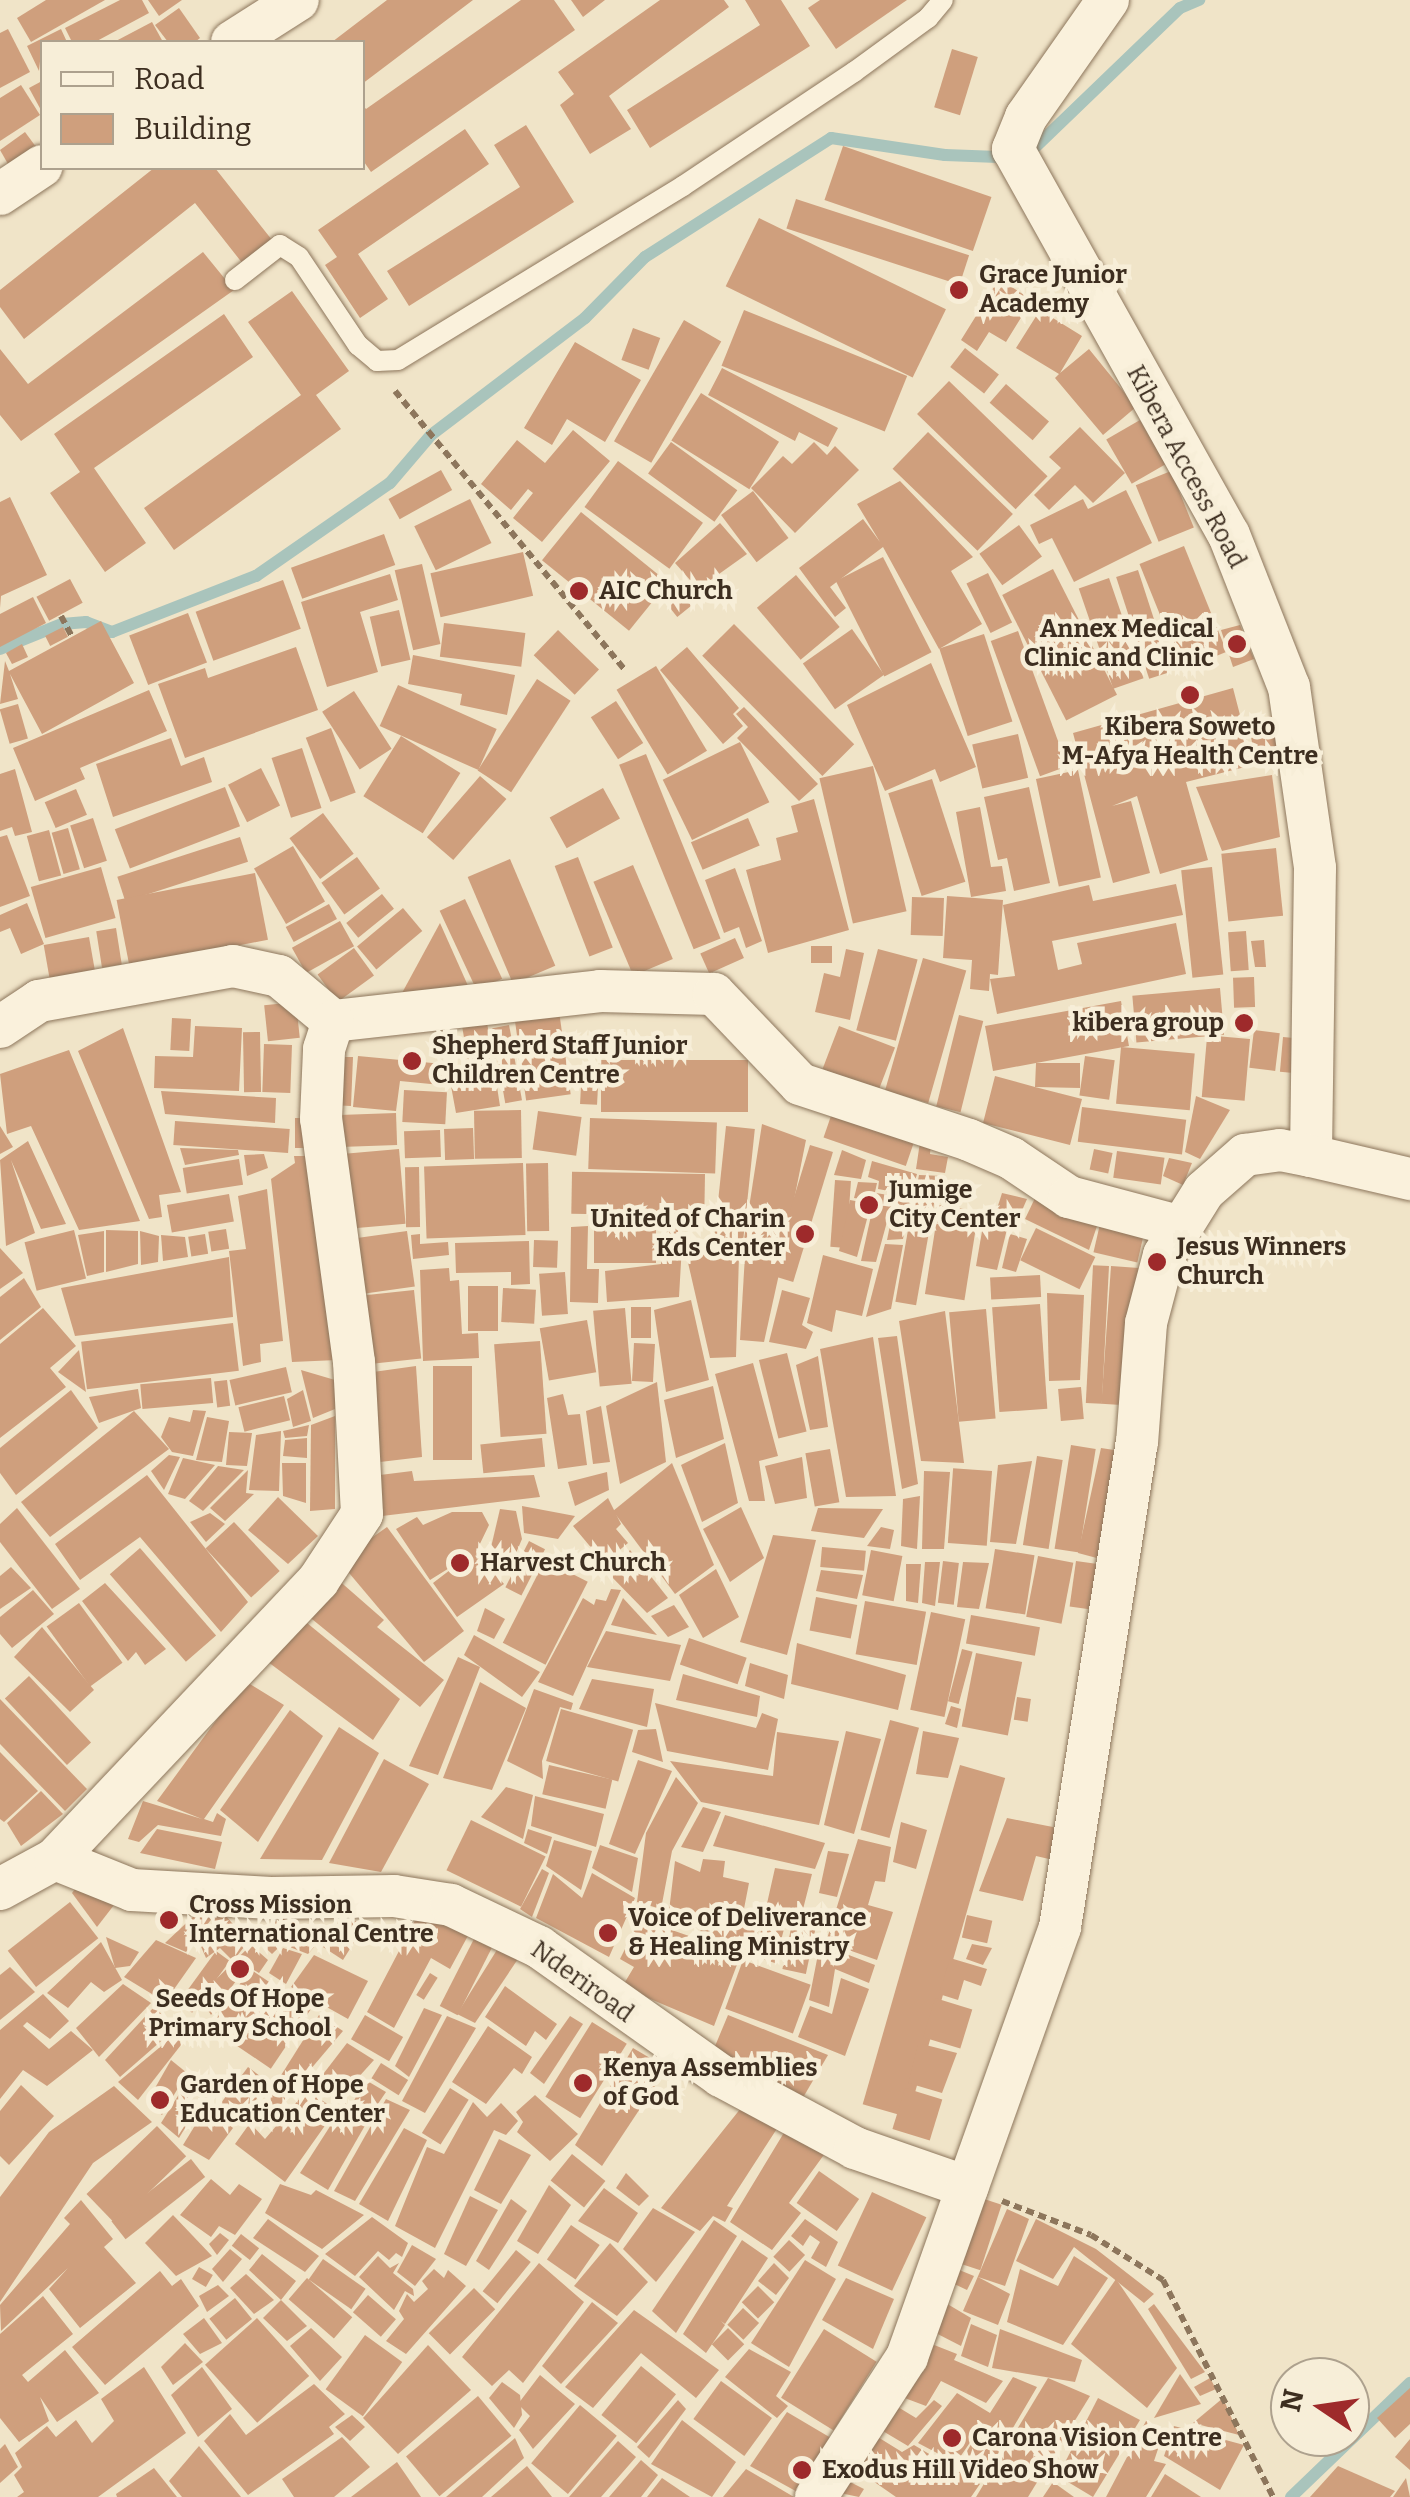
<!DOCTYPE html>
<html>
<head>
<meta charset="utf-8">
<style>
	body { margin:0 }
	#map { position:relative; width:1410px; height:2497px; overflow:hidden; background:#f0e4c8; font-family:Bitter,serif }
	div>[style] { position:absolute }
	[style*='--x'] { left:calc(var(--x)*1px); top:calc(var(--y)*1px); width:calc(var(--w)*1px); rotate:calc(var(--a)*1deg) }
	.stream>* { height:12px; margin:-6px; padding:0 6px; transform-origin:6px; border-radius:6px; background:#a9c4bc }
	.building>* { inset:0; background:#cf9f7d; transform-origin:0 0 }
	.path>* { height:6px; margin-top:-3px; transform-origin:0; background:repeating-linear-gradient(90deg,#8d765c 0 8px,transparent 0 13px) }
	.roads { filter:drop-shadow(0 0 2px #8d765c) drop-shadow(0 0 2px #8d765c) }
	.lane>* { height:20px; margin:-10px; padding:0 10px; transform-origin:10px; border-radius:10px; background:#faf1dc }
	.street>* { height:42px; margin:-21px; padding:0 21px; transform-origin:21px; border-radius:21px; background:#faf1dc }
	.dots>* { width:28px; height:28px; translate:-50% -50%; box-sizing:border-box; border:5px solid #f7eed8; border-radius:50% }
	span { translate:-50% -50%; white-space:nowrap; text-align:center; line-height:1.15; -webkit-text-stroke:9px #f7eed8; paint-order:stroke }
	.poi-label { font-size:25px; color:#3d2e20; font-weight:700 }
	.left { translate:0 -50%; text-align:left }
	.right { translate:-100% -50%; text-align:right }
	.street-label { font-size:25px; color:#3d2e20 }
	.legend { position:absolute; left:40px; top:40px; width:325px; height:130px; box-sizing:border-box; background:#f7eed8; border:2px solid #ada18e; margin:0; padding:12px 18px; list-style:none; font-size:30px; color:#3d2e20 }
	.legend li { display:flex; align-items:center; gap:20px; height:50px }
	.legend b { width:50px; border:2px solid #ada18e }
	.north { position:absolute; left:1270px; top:2357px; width:100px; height:100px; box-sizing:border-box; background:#f7eed8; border:2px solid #ada18e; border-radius:50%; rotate:283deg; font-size:28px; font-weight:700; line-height:40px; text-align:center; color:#3d2e20 }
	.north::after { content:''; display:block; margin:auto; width:35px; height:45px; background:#9e2a2b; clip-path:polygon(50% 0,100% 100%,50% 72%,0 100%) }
</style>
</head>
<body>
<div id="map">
	<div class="stream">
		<div style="--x:0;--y:649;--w:67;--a:-22"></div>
		<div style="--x:62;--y:624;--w:24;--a:-5"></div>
		<div style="--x:86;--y:622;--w:28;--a:21"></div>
		<div style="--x:112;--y:632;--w:155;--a:-21.3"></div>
		<div style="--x:256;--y:576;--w:163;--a:-34.8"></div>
		<div style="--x:390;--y:483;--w:63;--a:-49.5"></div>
		<div style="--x:431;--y:435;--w:193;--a:-37.2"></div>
		<div style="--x:585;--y:318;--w:86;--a:-45.5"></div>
		<div style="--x:645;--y:257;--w:221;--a:-32.6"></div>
		<div style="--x:831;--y:138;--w:115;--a:8.5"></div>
		<div style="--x:945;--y:155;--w:79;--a:2.2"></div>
		<div style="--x:1024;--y:158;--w:216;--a:-43.9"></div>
		<div style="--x:1180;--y:8;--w:21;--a:-23"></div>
		<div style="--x:1291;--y:2497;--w:165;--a:-43.8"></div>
	</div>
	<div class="building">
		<div style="clip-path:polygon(46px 0,105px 0,31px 42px,17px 18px)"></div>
		<div style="clip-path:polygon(120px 0,142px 0,149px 13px,95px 42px,72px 42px,65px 28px)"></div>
		<div style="clip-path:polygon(148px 0,182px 0,159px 16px)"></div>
		<div style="clip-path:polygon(387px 0,473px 0,362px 84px,362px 42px,332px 42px)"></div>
		<div style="clip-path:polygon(521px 0,554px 0,575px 30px,371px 172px,362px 159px,362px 104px,366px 109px)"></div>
		<div style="clip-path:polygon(571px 0,605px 0,583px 17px)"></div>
		<div style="clip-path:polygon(660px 0,724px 0,729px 7px,609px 96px,631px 129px,590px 154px,560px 105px,574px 94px,558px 72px)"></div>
		<div style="clip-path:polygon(745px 0,781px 0,810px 46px,650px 148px,627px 110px,760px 25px)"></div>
		<div style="clip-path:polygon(820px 0,907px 0,836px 49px,808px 8px)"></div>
		<div style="clip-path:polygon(179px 8px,200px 38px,195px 42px,168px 42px,155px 25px)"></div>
		<div style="clip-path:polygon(152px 22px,163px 42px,114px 42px)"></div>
		<div style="clip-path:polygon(8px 29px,30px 72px,0 88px,0 33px)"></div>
		<div style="clip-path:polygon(61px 29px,67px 42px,42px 42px,39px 71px,27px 46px)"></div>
		<div style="left:952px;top:49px;width:27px;height:61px;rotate:17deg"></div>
		<div style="clip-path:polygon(42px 81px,42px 112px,29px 88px)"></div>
		<div style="clip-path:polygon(21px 85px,40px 115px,0 141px,0 98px)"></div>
		<div style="clip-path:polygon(526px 125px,574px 202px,409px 306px,387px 271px,520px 187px,494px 145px)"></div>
		<div style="clip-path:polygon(465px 129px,489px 164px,358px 254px,388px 299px,360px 318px,325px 265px,337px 257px,318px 230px)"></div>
		<div style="clip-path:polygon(25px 132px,42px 155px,16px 178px,0 150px)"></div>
		<div style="left:843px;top:146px;width:157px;height:57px;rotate:19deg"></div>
		<div style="clip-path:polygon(154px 168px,215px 168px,272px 240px,243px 264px,195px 203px,24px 339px,0 307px,0 290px)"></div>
		<div style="left:796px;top:199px;width:182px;height:31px;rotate:18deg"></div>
		<div style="left:759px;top:218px;width:208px;height:76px;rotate:26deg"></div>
		<div style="clip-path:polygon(203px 252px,234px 290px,21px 441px,0 415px,0 349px,28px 384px)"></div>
		<div style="clip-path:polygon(999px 279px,1032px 300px,1006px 342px,989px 332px,977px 351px,961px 340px)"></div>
		<div style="clip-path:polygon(292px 291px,349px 371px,316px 395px,341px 429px,174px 550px,144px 508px,301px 395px,248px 322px)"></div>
		<div style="left:744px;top:310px;width:176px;height:60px;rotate:22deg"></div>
		<div style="clip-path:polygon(1040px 310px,1082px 336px,1060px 373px,1089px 349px,1136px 407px,1103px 435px,1055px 378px,1059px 374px,1016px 348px)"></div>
		<div style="clip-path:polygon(224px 314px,253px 357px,94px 468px,146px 543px,105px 572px,50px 493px,80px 472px,54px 434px)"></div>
		<div style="left:684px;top:320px;width:43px;height:140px;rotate:30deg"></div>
		<div style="left:633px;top:328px;width:29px;height:34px;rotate:20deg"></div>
		<div style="clip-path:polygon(575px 342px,641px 380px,605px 442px,567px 419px,552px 445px,524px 428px)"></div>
		<div style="left:965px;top:348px;width:43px;height:24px;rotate:38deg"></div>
		<div style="clip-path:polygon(722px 368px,838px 428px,828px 447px,799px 432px,795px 441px,708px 395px)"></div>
		<div style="left:949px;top:381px;width:137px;height:46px;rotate:44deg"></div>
		<div style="left:1006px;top:384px;width:57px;height:25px;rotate:41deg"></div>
		<div style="left:701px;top:393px;width:92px;height:56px;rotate:32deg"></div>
		<div style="left:1140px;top:420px;width:51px;height:39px;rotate:60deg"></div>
		<div style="clip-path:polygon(1080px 427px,1125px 473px,1093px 503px,1075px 485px,1049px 510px,1034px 495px,1061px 468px,1049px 457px)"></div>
		<div style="clip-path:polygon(573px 430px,610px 461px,542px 542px,513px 518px,533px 493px,528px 489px,511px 510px,481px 484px,517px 440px,545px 463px)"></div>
		<div style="left:928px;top:432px;width:118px;height:51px;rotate:44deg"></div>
		<div style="left:671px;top:442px;width:82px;height:39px;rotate:36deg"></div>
		<div style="clip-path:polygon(814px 442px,827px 455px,835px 446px,859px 470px,795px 533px,751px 488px,783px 456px,792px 464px)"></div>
		<div style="left:618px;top:461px;width:105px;height:57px;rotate:36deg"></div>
		<div style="left:441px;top:470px;width:23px;height:60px;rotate:61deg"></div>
		<div style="left:1171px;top:471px;width:61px;height:38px;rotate:68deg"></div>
		<div style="clip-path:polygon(900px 481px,973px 557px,951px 571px,982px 624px,939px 649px,883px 547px,830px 587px,846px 608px,835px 617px,799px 568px,863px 519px,880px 542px,857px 504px)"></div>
		<div style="clip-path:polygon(1126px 490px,1152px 543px,1074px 582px,1052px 538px,1039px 544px,1030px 525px,1083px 499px,1088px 509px)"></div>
		<div style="left:753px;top:491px;width:59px;height:40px;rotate:53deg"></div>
		<div style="clip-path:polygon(10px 497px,47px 575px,1px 596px,0 608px,0 502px)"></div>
		<div style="left:470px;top:499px;width:49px;height:62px;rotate:64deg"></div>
		<div style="left:581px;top:512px;width:112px;height:62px;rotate:39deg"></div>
		<div style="clip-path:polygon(720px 523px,747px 554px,698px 589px,675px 563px)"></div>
		<div style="left:1019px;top:525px;width:39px;height:49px;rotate:54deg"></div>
		<div style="left:384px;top:534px;width:33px;height:99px;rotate:70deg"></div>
		<div style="left:1184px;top:546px;width:114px;height:48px;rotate:68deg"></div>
		<div style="left:523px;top:552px;width:45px;height:95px;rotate:77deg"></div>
		<div style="left:883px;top:557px;width:107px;height:53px;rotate:63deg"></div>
		<div style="left:422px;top:564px;width:82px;height:28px;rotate:77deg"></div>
		<div style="left:1053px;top:569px;width:141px;height:57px;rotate:63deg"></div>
		<div style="left:1138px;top:570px;width:107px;height:23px;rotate:72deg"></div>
		<div style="left:988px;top:573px;width:55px;height:24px;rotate:64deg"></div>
		<div style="clip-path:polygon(390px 574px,398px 600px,360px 612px,378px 672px,327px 687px,301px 602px)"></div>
		<div style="left:796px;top:575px;width:68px;height:51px;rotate:50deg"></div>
		<div style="left:1109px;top:578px;width:106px;height:32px;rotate:71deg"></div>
		<div style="left:70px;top:579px;width:27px;height:38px;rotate:62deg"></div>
		<div style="left:283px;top:580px;width:52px;height:93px;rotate:70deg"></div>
		<div style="left:678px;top:583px;width:26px;height:22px;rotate:51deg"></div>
		<div style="clip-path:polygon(33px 597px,46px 623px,0 647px,0 614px)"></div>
		<div style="left:399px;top:610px;width:51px;height:30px;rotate:77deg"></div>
		<div style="left:188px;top:613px;width:53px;height:63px;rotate:69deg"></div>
		<div style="clip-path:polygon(101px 621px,134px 683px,42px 734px,10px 674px,18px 699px,0 704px,5px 661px,9px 671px)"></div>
		<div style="left:444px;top:623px;width:82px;height:34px;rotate:7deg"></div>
		<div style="left:734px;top:624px;width:170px;height:45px;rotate:45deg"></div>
		<div style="clip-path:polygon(1240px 625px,1254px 659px,1233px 667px,1221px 630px)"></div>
		<div style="left:63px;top:627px;width:11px;height:20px;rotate:63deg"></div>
		<div style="left:852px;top:629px;width:56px;height:60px;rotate:55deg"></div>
		<div style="left:558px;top:630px;width:57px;height:35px;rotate:44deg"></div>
		<div style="left:1018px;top:631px;width:144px;height:29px;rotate:70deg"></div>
		<div style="left:984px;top:634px;width:92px;height:47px;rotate:72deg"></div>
		<div style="clip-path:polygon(22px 644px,28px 657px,12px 664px,6px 653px)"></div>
		<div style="clip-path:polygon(296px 647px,318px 710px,185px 758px,158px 684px,205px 668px,208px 678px)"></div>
		<div style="clip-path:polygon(687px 647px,739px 708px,733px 714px,743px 726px,723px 744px,660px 670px)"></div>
		<div style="clip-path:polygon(413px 655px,515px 675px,507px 715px,460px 705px,462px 694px,408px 684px)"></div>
		<div style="clip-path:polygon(931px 663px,976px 767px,940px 782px,935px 769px,885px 791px,847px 705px)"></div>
		<div style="left:656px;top:666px;width:99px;height:46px;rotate:59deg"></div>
		<div style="left:537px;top:679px;width:40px;height:109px;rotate:33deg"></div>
		<div style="left:398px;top:685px;width:108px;height:45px;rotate:24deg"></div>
		<div style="clip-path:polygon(1233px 688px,1253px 765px,1186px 782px,1208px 860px,1160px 874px,1137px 796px,1112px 806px,1131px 801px,1150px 873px,1113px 883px,1073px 733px)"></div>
		<div style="clip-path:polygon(149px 690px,167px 731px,80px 768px,85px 779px,35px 801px,13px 748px)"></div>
		<div style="left:354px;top:691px;width:69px;height:38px;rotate:57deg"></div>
		<div style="left:616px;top:701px;width:50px;height:30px;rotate:57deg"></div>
		<div style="left:18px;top:704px;width:36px;height:19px;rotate:74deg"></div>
		<div style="clip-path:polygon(744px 707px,818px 784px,799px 801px,737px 738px,748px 727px,736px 714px)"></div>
		<div style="left:1280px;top:715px;width:33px;height:32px;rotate:81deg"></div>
		<div style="left:331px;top:728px;width:69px;height:27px;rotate:69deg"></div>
		<div style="left:1018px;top:734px;width:45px;height:47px;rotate:77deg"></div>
		<div style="left:401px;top:736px;width:70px;height:71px;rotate:32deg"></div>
		<div style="clip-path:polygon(171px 738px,181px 766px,204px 757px,212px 782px,113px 817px,96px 764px)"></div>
		<div style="left:740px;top:742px;width:67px;height:86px;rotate:64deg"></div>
		<div style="left:302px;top:748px;width:63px;height:32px;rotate:72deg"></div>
		<div style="left:646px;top:754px;width:199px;height:29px;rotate:68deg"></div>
		<div style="left:873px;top:766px;width:149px;height:55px;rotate:77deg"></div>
		<div style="left:261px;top:768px;width:42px;height:37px;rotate:63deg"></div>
		<div style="clip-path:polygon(15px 769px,32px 832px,15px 836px,12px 827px,0 831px,0 774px)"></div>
		<div style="left:1078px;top:770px;width:110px;height:43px;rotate:78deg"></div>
		<div style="clip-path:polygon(1272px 775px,1280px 837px,1222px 851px,1196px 787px)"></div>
		<div style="left:480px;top:776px;width:35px;height:81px;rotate:41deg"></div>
		<div style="left:932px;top:779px;width:108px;height:46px;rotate:72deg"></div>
		<div style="left:225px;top:787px;width:42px;height:118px;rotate:69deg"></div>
		<div style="clip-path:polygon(1029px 787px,1050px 883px,1014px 891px,1007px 858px,998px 860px,984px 797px)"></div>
		<div style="left:603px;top:788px;width:35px;height:61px;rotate:61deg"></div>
		<div style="left:76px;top:789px;width:28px;height:34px;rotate:67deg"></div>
		<div style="clip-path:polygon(814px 799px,849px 930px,768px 953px,746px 870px,781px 860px,776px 838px,798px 832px,791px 806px)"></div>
		<div style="clip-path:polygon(980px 807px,991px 867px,1002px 866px,1006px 891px,971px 897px,956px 812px)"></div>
		<div style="left:323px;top:813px;width:51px;height:42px;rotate:53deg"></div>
		<div style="left:93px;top:818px;width:45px;height:24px;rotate:72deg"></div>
		<div style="left:748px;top:818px;width:30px;height:62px;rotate:67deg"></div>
		<div style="left:68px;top:828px;width:43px;height:17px;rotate:74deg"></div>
		<div style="left:49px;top:830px;width:47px;height:23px;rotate:75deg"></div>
		<div style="clip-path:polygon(7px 835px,30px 896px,0 907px,0 837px)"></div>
		<div style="left:240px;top:837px;width:26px;height:129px;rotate:72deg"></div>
		<div style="left:293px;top:846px;width:64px;height:45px;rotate:60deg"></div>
		<div style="left:1276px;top:848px;width:68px;height:55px;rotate:84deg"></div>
		<div style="left:357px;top:857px;width:39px;height:44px;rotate:54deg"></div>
		<div style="left:578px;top:857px;width:97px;height:25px;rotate:69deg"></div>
		<div style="left:510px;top:859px;width:116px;height:46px;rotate:67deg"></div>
		<div style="left:633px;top:865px;width:102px;height:43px;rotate:67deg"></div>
		<div style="left:101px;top:867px;width:53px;height:73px;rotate:74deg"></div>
		<div style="left:1212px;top:867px;width:108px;height:31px;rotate:84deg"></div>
		<div style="clip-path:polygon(735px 868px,762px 941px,746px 948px,739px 927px,724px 933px,705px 880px)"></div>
		<div style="left:255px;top:873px;width:68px;height:141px;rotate:79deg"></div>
		<div style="clip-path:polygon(1176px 884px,1183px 915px,1052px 941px,1058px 970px,1082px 964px,1077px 943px,1176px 923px,1186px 974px,997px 1014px,990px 979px,1015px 976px,1003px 905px,1089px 885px,1093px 901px)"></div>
		<div style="left:382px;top:894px;width:19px;height:46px;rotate:51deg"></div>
		<div style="clip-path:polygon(947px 896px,1003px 900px,998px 975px,990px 974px,989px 991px,970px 989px,972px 960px,943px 958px)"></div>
		<div style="left:912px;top:897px;width:32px;height:38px;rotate:2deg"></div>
		<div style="left:465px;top:899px;width:88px;height:28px;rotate:65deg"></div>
		<div style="clip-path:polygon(27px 903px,44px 944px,21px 954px,10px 928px,0 932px,0 915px)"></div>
		<div style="left:329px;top:904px;width:17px;height:49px;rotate:62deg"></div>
		<div style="left:403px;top:908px;width:30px;height:60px;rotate:50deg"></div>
		<div style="left:340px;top:921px;width:29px;height:55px;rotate:61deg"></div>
		<div style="clip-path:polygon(440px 923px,469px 988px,402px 993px)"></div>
		<div style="left:116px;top:928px;width:37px;height:20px;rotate:81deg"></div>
		<div style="left:1246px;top:931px;width:39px;height:18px;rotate:86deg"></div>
		<div style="left:89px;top:937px;width:34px;height:46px;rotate:80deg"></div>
		<div style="left:735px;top:938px;width:22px;height:38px;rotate:66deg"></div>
		<div style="clip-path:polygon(1264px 940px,1266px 967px,1255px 967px,1251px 941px)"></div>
		<div style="left:811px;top:946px;width:21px;height:17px"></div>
		<div style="left:354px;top:948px;width:34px;height:45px;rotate:54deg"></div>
		<div style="clip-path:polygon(846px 949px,864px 953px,850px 1020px,815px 1012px,824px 973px,840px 977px)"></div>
		<div style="left:878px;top:949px;width:41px;height:84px;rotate:15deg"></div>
		<div style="left:923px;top:958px;width:45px;height:138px;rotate:16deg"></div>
		<div style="left:1254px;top:977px;width:30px;height:21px;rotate:88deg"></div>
		<div style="left:1220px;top:988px;width:47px;height:88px;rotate:85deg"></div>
		<div style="clip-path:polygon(1121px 1001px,1129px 1046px,1036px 1063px,1080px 1063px,1080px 1088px,1035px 1087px,1082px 1099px,1070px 1145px,983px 1123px,995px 1076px,1035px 1087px,1036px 1063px,993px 1071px,985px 1026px)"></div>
		<div style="left:296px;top:1002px;width:36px;height:32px;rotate:84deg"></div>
		<div style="left:559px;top:1011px;width:84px;height:45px;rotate:82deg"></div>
		<div style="left:959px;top:1015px;width:25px;height:94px;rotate:14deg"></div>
		<div style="clip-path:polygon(486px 1016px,500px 1106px,456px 1113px,448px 1070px,469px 1067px,461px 1020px)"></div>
		<div style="left:172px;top:1018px;width:19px;height:32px;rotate:3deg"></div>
		<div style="left:509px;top:1025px;width:26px;height:17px;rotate:79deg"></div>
		<div style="clip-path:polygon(195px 1026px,242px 1028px,239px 1091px,154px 1088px,155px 1056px,193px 1057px)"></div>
		<div style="left:839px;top:1026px;width:60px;height:46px;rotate:21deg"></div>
		<div style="clip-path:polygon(123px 1028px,181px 1192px,159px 1195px,162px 1217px,149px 1219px,78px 1051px)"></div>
		<div style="left:1254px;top:1030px;width:26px;height:38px;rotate:7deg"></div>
		<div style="left:260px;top:1032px;width:60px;height:17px;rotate:89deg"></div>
		<div style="left:1283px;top:1037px;width:11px;height:35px;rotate:5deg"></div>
		<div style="left:1250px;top:1039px;width:62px;height:43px;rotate:95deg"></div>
		<div style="left:264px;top:1044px;width:28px;height:48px;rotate:2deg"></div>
		<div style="left:1121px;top:1047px;width:74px;height:57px;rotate:5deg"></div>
		<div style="clip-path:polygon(69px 1050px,140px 1221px,79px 1230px,31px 1126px,7px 1134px,0 1074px)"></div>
		<div style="left:514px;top:1055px;width:46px;height:17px;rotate:80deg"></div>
		<div style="clip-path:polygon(358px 1056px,443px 1064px,441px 1085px,400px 1081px,396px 1111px,353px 1107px)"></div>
		<div style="left:1085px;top:1056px;width:30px;height:40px;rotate:8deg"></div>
		<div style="clip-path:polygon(345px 1057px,353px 1057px,351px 1106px,331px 1105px)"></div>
		<div style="left:601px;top:1060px;width:147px;height:52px"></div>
		<div style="left:581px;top:1086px;width:17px;height:18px;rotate:3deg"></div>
		<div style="left:404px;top:1090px;width:43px;height:32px;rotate:3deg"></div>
		<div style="clip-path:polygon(161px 1091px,276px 1098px,275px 1123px,165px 1114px)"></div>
		<div style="clip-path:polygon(1196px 1096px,1230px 1110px,1200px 1159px,1185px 1152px)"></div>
		<div style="left:1082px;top:1107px;width:105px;height:35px;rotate:7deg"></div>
		<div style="left:521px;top:1110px;width:48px;height:47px;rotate:89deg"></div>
		<div style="left:538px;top:1111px;width:44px;height:39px;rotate:8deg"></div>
		<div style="left:396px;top:1113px;width:32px;height:64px;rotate:88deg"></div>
		<div style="left:832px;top:1113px;width:87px;height:26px;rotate:19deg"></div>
		<div style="left:311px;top:1118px;width:30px;height:16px;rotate:90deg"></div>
		<div style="left:590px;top:1118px;width:127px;height:51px;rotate:2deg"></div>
		<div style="left:175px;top:1121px;width:115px;height:24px;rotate:4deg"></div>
		<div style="clip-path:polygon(762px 1124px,806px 1140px,784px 1250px,743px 1246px)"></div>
		<div style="clip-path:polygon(0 1126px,13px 1147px,0 1154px)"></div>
		<div style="left:726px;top:1126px;width:29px;height:119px;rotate:6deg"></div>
		<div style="left:473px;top:1128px;width:31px;height:29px;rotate:88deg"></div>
		<div style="left:440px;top:1130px;width:27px;height:36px;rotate:88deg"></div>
		<div style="clip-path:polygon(28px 1141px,66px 1224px,41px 1229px,11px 1160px,35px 1233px,6px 1246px,0 1160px)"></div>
		<div style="clip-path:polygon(920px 1142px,931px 1144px,930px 1154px,948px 1157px,945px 1173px,916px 1169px)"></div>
		<div style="left:810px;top:1145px;width:24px;height:136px;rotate:17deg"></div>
		<div style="clip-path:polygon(180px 1148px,238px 1150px,239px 1155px,185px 1165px)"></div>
		<div style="left:399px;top:1149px;width:75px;height:60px;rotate:85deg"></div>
		<div style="left:1094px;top:1149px;width:19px;height:21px;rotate:12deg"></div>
		<div style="clip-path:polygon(842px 1150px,866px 1160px,861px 1179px,834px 1175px)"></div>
		<div style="left:1117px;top:1151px;width:48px;height:27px;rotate:8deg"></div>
		<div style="clip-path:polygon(264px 1154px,268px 1168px,247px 1176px,244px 1155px)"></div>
		<div style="clip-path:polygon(294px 1156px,314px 1156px,337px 1360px,292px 1362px,271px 1179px,295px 1163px)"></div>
		<div style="clip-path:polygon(1169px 1158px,1192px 1163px,1183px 1185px,1163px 1176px)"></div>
		<div style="left:239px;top:1159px;width:26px;height:57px;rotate:81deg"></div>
		<div style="clip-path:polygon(872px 1161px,917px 1174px,911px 1195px,878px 1189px,879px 1181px,868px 1177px)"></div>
		<div style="left:523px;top:1163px;width:72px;height:99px;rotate:88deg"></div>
		<div style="left:548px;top:1163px;width:68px;height:22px;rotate:89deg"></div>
		<div style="left:419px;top:1167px;width:60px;height:14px;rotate:89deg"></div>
		<div style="left:705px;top:1174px;width:42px;height:133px;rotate:91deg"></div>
		<div style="clip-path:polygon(919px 1175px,943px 1176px,938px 1196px,915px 1196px)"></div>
		<div style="left:835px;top:1180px;width:16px;height:67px;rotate:4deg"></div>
		<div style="clip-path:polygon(858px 1182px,877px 1183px,873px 1201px,854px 1198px)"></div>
		<div style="clip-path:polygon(267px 1189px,283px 1341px,260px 1344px,261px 1362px,243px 1366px,229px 1251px,246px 1249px,238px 1196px)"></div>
		<div style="clip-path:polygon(876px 1193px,894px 1196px,876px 1262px,861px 1261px)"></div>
		<div style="clip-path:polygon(1002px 1193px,1027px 1199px,1020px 1215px,996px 1212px)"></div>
		<div style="left:229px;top:1194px;width:28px;height:63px;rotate:80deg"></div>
		<div style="clip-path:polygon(896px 1196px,910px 1200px,903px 1239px,887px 1240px)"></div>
		<div style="clip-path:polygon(1036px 1196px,1098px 1223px,1089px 1250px,1025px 1219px)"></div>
		<div style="left:935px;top:1198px;width:109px;height:21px;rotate:100deg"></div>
		<div style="clip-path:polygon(850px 1200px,871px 1204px,857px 1257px,839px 1251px)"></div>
		<div style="left:939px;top:1205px;width:40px;height:90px;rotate:9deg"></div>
		<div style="clip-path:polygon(985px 1214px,1010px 1217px,997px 1270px,976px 1266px)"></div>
		<div style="left:656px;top:1223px;width:40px;height:62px;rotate:90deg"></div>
		<div style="left:1100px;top:1224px;width:45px;height:29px;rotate:13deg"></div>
		<div style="clip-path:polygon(588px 1226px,587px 1269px,599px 1269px,598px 1303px,570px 1302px,571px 1227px)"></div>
		<div style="clip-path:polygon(663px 1227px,683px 1228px,679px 1297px,607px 1302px,605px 1271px,661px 1264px)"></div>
		<div style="left:1036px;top:1228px;width:66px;height:36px;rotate:26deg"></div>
		<div style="left:226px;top:1229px;width:20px;height:18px;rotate:81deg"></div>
		<div style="left:74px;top:1230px;width:50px;height:51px;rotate:76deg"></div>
		<div style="clip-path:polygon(106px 1230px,138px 1231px,138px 1264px,106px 1272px)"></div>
		<div style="clip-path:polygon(104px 1231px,104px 1272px,87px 1276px,78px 1235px)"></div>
		<div style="clip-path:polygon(140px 1231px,159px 1236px,158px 1262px,141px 1265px)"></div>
		<div style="left:407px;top:1231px;width:56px;height:61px;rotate:82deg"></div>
		<div style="left:205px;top:1234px;width:20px;height:17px;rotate:81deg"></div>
		<div style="clip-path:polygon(420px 1234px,420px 1244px,448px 1242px,449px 1255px,413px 1259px,411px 1235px)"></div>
		<div style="clip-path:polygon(1010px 1234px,1027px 1239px,1016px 1272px,1002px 1268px)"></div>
		<div style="clip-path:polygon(161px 1235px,185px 1237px,188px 1257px,163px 1261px)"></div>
		<div style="left:534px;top:1240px;width:24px;height:27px;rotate:2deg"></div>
		<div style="clip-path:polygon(529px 1241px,530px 1284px,511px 1285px,511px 1272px,456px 1273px,455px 1243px)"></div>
		<div style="clip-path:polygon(885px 1244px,903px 1245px,891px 1309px,866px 1317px)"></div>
		<div style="clip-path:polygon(0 1248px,23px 1273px,0 1289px)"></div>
		<div style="clip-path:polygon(686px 1254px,739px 1255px,736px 1357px,710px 1358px)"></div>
		<div style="clip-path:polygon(745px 1255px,783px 1256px,764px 1342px,740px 1340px)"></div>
		<div style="clip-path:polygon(823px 1255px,873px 1269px,862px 1316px,836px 1310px,832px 1332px,807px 1323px)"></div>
		<div style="clip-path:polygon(229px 1257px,233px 1317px,75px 1336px,61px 1288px)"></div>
		<div style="left:1109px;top:1266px;width:138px;height:16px;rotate:93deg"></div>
		<div style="left:1111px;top:1266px;width:28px;height:138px;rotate:4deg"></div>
		<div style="clip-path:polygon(449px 1268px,450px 1281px,459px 1280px,462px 1334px,478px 1333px,479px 1358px,423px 1361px,420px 1270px)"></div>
		<div style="left:565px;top:1272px;width:42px;height:26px;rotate:86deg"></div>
		<div style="left:1040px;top:1275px;width:22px;height:50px;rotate:87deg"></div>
		<div style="clip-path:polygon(24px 1278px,41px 1307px,0 1340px,0 1297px)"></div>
		<div style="left:468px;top:1286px;width:30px;height:45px"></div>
		<div style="left:503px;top:1288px;width:33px;height:34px;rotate:3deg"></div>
		<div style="left:414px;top:1290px;width:69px;height:54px;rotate:84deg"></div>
		<div style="clip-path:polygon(782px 1290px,810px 1298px,802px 1325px,813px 1332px,806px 1349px,769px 1342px)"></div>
		<div style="clip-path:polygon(1047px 1293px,1084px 1295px,1080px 1380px,1049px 1381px)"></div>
		<div style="clip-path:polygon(691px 1300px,709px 1380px,666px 1392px,654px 1310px)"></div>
		<div style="left:1040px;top:1304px;width:105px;height:48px;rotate:86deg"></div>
		<div style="left:631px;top:1307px;width:20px;height:31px"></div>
		<div style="clip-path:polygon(43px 1308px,76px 1346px,50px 1368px,66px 1387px,0 1438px,0 1344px)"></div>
		<div style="left:625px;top:1308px;width:76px;height:32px;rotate:85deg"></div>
		<div style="left:986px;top:1309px;width:110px;height:37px;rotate:85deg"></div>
		<div style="clip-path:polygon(945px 1311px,964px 1463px,921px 1461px,899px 1321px)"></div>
		<div style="left:587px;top:1320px;width:53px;height:48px;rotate:80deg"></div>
		<div style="left:233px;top:1323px;width:48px;height:153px;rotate:83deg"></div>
		<div style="clip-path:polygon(897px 1336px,918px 1484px,902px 1489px,878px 1338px)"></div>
		<div style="clip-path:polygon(873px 1337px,896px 1496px,846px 1497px,820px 1349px)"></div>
		<div style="left:540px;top:1341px;width:93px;height:46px;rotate:86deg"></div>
		<div style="left:634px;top:1343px;width:21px;height:38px;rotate:3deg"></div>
		<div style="clip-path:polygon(79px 1350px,86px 1392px,58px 1372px)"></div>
		<div style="left:787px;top:1353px;width:81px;height:29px;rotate:76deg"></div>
		<div style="clip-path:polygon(818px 1356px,828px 1427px,810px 1430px,796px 1365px)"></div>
		<div style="clip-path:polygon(753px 1363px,778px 1456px,759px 1461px,765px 1501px,749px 1501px,715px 1374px)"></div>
		<div style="clip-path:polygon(416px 1366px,422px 1457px,380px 1462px,366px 1373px)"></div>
		<div style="left:433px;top:1366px;width:39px;height:94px"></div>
		<div style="left:286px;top:1367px;width:26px;height:58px;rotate:77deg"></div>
		<div style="clip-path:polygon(301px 1370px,335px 1380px,335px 1409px,313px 1418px)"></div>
		<div style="left:211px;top:1378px;width:25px;height:71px;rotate:85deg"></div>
		<div style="left:227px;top:1380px;width:26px;height:13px;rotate:83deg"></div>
		<div style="clip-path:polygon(657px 1382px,666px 1462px,620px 1484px,606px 1406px)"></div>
		<div style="clip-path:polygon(713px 1386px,724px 1439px,676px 1458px,664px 1400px)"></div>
		<div style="left:1081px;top:1387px;width:32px;height:23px;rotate:85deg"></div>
		<div style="clip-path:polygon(138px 1389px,141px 1408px,99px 1423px,89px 1397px)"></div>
		<div style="clip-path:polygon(71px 1390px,98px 1428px,16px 1495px,0 1473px,0 1448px)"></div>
		<div style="clip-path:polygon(303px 1390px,311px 1421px,293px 1427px,287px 1399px)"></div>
		<div style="clip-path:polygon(563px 1394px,568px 1415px,580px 1414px,587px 1465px,558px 1469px,547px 1398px)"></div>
		<div style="left:284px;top:1396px;width:25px;height:47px;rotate:76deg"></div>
		<div style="clip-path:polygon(601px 1406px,610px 1462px,593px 1464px,586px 1411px)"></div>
		<div style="clip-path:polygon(193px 1410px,206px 1411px,193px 1456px,172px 1452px,161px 1437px,169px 1417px,190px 1422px)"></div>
		<div style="clip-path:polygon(134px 1411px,169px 1449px,50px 1537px,21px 1502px)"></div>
		<div style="clip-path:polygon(335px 1416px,335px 1509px,310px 1511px,311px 1425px)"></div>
		<div style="clip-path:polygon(207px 1417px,229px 1421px,222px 1462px,196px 1460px)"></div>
		<div style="clip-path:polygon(309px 1425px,307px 1436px,285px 1438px,283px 1431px)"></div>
		<div style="clip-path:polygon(281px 1431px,279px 1491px,249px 1490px,256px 1435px)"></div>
		<div style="clip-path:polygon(229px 1432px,252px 1433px,247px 1466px,226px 1465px)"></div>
		<div style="clip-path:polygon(307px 1438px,307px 1458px,283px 1456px,285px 1440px)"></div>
		<div style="left:542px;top:1438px;width:29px;height:62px;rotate:84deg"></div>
		<div style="clip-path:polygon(725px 1443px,738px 1503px,702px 1522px,681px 1465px)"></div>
		<div style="left:1071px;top:1445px;width:25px;height:105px;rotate:9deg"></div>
		<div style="clip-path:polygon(1101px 1448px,1127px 1452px,1108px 1561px,1078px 1553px)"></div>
		<div style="left:830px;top:1449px;width:54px;height:25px;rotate:80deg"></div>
		<div style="clip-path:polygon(169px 1455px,180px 1457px,164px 1490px,151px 1471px)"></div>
		<div style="left:1037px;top:1456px;width:26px;height:90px;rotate:9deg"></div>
		<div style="clip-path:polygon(802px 1457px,807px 1498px,775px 1504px,765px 1466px)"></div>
		<div style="clip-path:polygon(183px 1458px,215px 1465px,185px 1499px,168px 1494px)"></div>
		<div style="clip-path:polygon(1032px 1461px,1016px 1544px,990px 1542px,998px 1465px)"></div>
		<div style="clip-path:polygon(282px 1463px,306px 1463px,306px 1503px,283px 1496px)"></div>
		<div style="clip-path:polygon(672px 1463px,714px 1565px,675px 1594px,613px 1511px)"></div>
		<div style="clip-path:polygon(218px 1466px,244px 1470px,203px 1511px,189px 1501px)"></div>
		<div style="clip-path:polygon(248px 1470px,246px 1493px,254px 1494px,225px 1521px,210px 1508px)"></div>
		<div style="clip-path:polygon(412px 1471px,414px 1481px,534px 1475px,540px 1497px,382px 1516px,380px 1475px)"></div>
		<div style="clip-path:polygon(924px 1471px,950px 1472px,944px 1549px,922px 1549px)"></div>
		<div style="left:992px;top:1471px;width:75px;height:39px;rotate:94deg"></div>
		<div style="clip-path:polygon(607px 1472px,609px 1490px,575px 1506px,568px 1482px)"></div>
		<div style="clip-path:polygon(147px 1475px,248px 1602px,221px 1632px,140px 1537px,80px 1580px,55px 1544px)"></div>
		<div style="clip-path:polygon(920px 1496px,917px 1549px,901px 1546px,903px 1499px)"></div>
		<div style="clip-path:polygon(278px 1497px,318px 1536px,288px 1564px,248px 1530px)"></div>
		<div style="clip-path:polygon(608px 1498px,621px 1524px,616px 1529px,628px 1543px,604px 1563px,573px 1526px)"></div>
		<div style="clip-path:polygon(522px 1506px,575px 1516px,558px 1539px,524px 1533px)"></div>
		<div style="clip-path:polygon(741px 1507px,764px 1558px,730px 1582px,703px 1529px)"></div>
		<div style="clip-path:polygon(17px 1508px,80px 1589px,52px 1609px,0 1542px,0 1524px)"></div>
		<div style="clip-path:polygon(818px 1508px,883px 1509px,864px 1538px,811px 1531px)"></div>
		<div style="clip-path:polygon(500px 1509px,516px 1511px,522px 1539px,510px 1567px,488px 1560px)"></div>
		<div style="clip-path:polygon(452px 1512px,482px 1512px,489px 1525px,476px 1552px,504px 1584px,457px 1617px,433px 1583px,467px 1557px,430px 1580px,396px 1529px,417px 1517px,423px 1525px)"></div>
		<div style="clip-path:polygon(210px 1513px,225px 1524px,206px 1542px,190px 1522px)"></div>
		<div style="left:234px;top:1522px;width:67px;height:39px;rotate:47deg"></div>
		<div style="clip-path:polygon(387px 1527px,464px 1631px,424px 1662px,339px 1561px)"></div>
		<div style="clip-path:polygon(881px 1527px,894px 1530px,890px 1549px,867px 1546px)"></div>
		<div style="clip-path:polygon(773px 1535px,816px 1540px,787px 1655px,740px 1642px)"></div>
		<div style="left:529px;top:1541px;width:18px;height:52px;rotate:27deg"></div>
		<div style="left:822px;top:1547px;width:44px;height:20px;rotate:5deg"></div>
		<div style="left:140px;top:1548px;width:116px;height:40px;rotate:49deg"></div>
		<div style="left:995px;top:1549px;width:40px;height:60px;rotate:9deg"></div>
		<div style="clip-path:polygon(630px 1550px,668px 1598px,647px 1613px,608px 1573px)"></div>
		<div style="left:871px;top:1550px;width:32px;height:46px;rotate:11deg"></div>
		<div style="left:1038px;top:1556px;width:36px;height:62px;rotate:11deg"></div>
		<div style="left:545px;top:1560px;width:48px;height:93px;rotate:27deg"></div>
		<div style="left:943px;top:1561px;width:16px;height:42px;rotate:7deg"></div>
		<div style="left:1076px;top:1561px;width:29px;height:46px;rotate:8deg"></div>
		<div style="clip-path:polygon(925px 1562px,940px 1562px,935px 1606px,922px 1603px)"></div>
		<div style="clip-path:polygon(963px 1562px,989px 1563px,979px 1609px,957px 1607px)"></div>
		<div style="clip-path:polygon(906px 1564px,921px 1564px,918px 1603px,906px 1601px)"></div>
		<div style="clip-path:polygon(11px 1567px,31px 1588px,0 1609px,0 1576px)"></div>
		<div style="clip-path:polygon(716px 1569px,739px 1617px,703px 1638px,679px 1595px)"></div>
		<div style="clip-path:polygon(821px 1570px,863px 1575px,857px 1599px,816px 1591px)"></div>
		<div style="clip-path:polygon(336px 1578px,384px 1620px,377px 1627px,444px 1680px,420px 1707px,307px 1615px)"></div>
		<div style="clip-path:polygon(105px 1583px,166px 1649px,145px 1665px,136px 1652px,128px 1661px,82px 1601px)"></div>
		<div style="clip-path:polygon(611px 1589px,621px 1590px,573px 1696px,538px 1682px,583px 1598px,594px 1605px,596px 1599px,606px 1601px)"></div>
		<div style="clip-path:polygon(33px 1590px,54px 1614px,12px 1648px,0 1634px,0 1617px)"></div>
		<div style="left:816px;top:1597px;width:42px;height:34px;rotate:11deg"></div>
		<div style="clip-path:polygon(623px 1598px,657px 1635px,611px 1625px)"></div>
		<div style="left:865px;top:1601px;width:62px;height:54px;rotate:10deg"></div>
		<div style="left:79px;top:1603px;width:74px;height:40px;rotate:54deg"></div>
		<div style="clip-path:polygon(674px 1605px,689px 1627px,668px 1637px,651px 1616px)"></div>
		<div style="clip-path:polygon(485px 1608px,505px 1619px,494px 1639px,477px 1631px)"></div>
		<div style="left:931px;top:1612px;width:35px;height:100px;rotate:12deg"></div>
		<div style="left:971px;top:1615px;width:70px;height:29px;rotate:10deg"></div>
		<div style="clip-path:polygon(307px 1623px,400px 1699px,373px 1740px,268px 1662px)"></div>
		<div style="clip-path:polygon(42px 1627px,94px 1690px,70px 1712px,14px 1657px)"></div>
		<div style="clip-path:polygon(606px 1631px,681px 1645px,670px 1681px,587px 1667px)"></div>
		<div style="clip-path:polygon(474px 1635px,540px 1672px,522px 1697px,464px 1655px)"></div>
		<div style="left:689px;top:1638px;width:61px;height:28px;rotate:19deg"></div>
		<div style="clip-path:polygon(797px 1643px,906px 1675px,898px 1710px,791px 1684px)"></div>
		<div style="left:962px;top:1649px;width:11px;height:54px;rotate:15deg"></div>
		<div style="left:976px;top:1653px;width:47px;height:75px;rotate:11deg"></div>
		<div style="clip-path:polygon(458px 1657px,480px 1667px,438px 1775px,409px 1766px)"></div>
		<div style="clip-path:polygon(750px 1663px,788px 1675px,784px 1699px,745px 1686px)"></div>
		<div style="clip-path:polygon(683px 1674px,760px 1696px,757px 1717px,676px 1700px)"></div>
		<div style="left:29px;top:1676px;width:91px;height:33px;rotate:47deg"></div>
		<div style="clip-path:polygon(592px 1679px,654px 1689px,647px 1727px,579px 1709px)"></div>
		<div style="clip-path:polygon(245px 1681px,284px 1705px,204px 1819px,213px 1822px,217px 1813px,226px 1819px,221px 1836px,158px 1825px,139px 1842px,128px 1839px,143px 1801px,202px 1819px,157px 1801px)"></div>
		<div style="clip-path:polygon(480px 1682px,526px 1708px,492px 1790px,443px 1778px)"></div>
		<div style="clip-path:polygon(534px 1689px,573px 1703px,571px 1710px,560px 1707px,542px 1761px,543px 1779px,507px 1761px)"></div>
		<div style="left:1017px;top:1697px;width:14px;height:23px;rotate:8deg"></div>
		<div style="clip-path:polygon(0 1699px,87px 1789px,65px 1811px,0 1744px)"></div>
		<div style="clip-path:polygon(655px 1703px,756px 1728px,762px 1713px,778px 1719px,768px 1770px,667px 1751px)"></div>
		<div style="clip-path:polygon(951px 1706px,961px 1709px,957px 1728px,945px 1724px)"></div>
		<div style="left:561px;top:1709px;width:75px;height:54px;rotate:16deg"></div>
		<div style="clip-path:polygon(290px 1710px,323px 1736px,258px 1842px,220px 1810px)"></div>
		<div style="left:890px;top:1720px;width:30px;height:114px;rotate:15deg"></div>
		<div style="clip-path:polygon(339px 1727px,379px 1753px,322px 1860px,260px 1859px)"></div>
		<div style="clip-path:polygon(656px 1729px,663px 1762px,632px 1752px,638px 1730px)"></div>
		<div style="clip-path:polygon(846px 1731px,881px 1739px,854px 1834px,824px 1825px)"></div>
		<div style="clip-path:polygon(923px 1731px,959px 1738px,948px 1778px,916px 1774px)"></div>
		<div style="clip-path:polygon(777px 1732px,839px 1741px,819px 1825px,701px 1802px,670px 1761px,773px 1776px)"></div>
		<div style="clip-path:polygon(0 1752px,38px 1791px,4px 1822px,0 1819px)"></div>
		<div style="clip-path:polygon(384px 1759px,429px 1784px,381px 1872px,329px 1863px)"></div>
		<div style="clip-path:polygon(638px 1760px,672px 1771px,635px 1854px,609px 1844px)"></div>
		<div style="left:549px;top:1765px;width:65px;height:30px;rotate:13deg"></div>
		<div style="left:960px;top:1765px;width:47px;height:353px;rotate:16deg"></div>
		<div style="clip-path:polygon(676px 1777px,698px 1803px,672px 1851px,661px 1909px,637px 1902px,646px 1833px)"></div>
		<div style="clip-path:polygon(506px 1787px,533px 1795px,523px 1839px,481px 1817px)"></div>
		<div style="clip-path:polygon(41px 1791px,63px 1814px,21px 1846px,7px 1823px)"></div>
		<div style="clip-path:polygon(535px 1796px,604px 1814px,596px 1847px,531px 1826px)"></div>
		<div style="clip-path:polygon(703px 1807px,721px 1812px,703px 1852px,681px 1847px)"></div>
		<div style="clip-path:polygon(725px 1815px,825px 1843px,815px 1869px,713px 1846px)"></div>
		<div style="clip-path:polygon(1007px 1818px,1058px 1828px,1049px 1859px,1036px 1856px,1023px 1901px,979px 1891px)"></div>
		<div style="left:471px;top:1820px;width:83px;height:56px;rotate:26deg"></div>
		<div style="clip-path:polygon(901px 1822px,927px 1830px,916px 1869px,893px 1862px)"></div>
		<div style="clip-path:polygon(157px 1829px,222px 1842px,215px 1869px,140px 1853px)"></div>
		<div style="clip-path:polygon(528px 1829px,552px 1837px,547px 1854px,524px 1843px)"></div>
		<div style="clip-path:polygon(858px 1839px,891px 1847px,885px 1882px,875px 1881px,868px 1905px,893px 1912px,877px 1960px,826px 1942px)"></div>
		<div style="clip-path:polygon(554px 1840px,592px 1851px,581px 1890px,546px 1866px)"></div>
		<div style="clip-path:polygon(600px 1845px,638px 1858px,632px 1892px,592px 1868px)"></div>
		<div style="clip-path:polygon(828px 1851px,849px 1854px,837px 1897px,819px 1893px)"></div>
		<div style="clip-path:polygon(703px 1859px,725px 1861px,723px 1877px,749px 1883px,742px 1919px,669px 1911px,675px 1861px,700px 1872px)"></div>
		<div style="clip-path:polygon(775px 1868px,812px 1874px,801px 1917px,788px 1914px,775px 1963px,755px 1957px)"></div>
		<div style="clip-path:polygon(542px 1869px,549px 1873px,532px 1917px,520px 1909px)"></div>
		<div style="clip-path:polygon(592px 1873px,635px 1898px,609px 1957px,536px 1918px,553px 1874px,582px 1898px)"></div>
		<div style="clip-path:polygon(83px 1879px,121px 1896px,97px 1927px,72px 1893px)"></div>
		<div style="left:70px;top:1902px;width:46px;height:79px;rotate:52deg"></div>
		<div style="clip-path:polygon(221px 1910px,248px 1942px,233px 1961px,220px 1948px,206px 1958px,199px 1942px)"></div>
		<div style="clip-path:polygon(420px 1911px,470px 1932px,450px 1969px,431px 1958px,394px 2028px,367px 2012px)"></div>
		<div style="clip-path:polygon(198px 1912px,217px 1912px,186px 1952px,165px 1943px)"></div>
		<div style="left:705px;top:1914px;width:56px;height:23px;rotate:15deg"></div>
		<div style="clip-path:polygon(283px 1915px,301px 1926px,272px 1954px,255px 1938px)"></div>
		<div style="left:967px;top:1915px;width:26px;height:23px;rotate:13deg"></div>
		<div style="clip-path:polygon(337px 1917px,366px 1923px,343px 1960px,323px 1947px)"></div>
		<div style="clip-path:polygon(640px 1919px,741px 1954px,714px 2026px,622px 1987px,634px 1967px,620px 1959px)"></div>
		<div style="left:793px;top:1919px;width:24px;height:51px;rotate:12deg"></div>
		<div style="left:477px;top:1933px;width:20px;height:82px;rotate:27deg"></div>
		<div style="clip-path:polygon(298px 1934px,314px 1947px,308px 1954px,287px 1946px)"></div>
		<div style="clip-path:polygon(106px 1937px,139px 1952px,130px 1966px,115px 1968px)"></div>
		<div style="clip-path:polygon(156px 1940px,196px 1958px,165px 2002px,124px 1977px)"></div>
		<div style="clip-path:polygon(101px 1942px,122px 1980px,104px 1992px,91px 1982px,68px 2008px,47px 1993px)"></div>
		<div style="clip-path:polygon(820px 1944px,875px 1965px,869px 1983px,835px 1969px,829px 2007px,809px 2000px)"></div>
		<div style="clip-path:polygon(972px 1944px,992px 1948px,983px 1965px,966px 1959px)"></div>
		<div style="clip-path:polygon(251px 1945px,268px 1960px,259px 1973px,247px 1966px,211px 2015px,199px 1996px)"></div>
		<div style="clip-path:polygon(500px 1945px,520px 1956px,475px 2023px,457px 2014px)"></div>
		<div style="clip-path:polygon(283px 1948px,302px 1954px,286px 1984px,269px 1973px)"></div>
		<div style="left:216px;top:1951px;width:17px;height:64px;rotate:36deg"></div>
		<div style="clip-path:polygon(314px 1955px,368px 1981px,348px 2019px,291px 1987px)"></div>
		<div style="clip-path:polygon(950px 1958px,987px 1969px,981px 1986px,964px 1980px,958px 2000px,939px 1994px)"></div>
		<div style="left:743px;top:1960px;width:72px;height:52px;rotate:20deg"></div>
		<div style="clip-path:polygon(10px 1967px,35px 1992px,0 2020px,0 1975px)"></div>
		<div style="left:250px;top:1969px;width:73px;height:71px;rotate:34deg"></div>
		<div style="left:430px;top:1973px;width:9px;height:26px;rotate:32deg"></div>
		<div style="clip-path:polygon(841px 1978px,869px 1989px,845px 2056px,798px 2037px,810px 2006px,832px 2014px)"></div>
		<div style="clip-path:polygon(123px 1984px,151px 2003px,99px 2057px,76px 2028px)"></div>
		<div style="clip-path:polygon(505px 1986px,557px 2024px,546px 2040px,535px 2031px,526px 2046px,485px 2017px)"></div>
		<div style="clip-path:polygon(43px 1994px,69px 2021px,50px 2039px,27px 2022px,23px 2026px,49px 2049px,71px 2031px,93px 2050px,47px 2086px,23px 2070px,0 2099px,0 2030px)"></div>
		<div style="left:935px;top:1998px;width:39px;height:41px;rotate:17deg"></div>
		<div style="clip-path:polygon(154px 2007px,176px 2028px,120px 2077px,105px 2060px)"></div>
		<div style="clip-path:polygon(424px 2008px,442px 2015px,409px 2077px,395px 2066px)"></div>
		<div style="clip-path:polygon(319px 2015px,343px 2031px,265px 2123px,256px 2115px)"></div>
		<div style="left:365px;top:2015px;width:44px;height:28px;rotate:30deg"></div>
		<div style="clip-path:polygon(728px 2015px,828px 2055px,801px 2101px,713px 2051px)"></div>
		<div style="clip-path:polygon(447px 2016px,476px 2028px,425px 2113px,402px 2101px)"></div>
		<div style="clip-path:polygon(570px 2016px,583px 2024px,544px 2084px,530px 2073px)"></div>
		<div style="left:592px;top:2022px;width:41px;height:88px;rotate:32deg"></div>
		<div style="clip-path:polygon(488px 2026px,532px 2057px,522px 2074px,514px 2068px,486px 2104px,452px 2082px)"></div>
		<div style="clip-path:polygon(177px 2033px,181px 2045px,138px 2100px,118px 2082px)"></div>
		<div style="clip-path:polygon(347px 2043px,374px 2060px,337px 2101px,314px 2086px)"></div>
		<div style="clip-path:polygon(918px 2043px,957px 2053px,942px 2093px,908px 2083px)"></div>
		<div style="clip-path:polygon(633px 2048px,667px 2068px,602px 2166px,575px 2145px)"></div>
		<div style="clip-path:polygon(171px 2060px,187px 2073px,162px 2115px,147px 2102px)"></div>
		<div style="left:381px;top:2063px;width:32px;height:18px;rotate:32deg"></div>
		<div style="left:248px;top:2067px;width:26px;height:50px;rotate:37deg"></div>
		<div style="clip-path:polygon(364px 2079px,386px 2092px,371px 2114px,354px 2101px)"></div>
		<div style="clip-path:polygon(21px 2085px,54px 2116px,9px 2165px,0 2156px,0 2111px)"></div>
		<div style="clip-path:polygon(114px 2086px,152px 2122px,93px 2163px,0 2302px,0 2197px,49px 2132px)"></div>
		<div style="left:450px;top:2088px;width:22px;height:53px;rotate:32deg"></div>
		<div style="left:905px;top:2088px;width:39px;height:43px;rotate:17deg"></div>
		<div style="clip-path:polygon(307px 2090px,336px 2110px,285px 2182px,235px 2144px,250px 2123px,265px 2139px)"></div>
		<div style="clip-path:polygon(181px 2091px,199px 2105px,179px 2138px,161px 2123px)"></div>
		<div style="clip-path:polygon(535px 2095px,578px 2134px,550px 2161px,517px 2132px,523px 2122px,516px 2112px)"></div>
		<div style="clip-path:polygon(386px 2099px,410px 2110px,355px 2201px,334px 2191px)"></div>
		<div style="clip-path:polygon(473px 2102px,487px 2117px,501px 2103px,518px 2121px,506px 2135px,494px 2130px,435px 2248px,395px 2226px,427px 2147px,444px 2154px)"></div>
		<div style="clip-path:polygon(345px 2103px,367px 2122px,328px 2190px,300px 2173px)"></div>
		<div style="clip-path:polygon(745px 2103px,780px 2124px,727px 2206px,733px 2208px,725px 2222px,713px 2216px,700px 2231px,661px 2208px)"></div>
		<div style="clip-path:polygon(207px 2106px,233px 2128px,209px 2160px,183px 2145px)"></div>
		<div style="left:157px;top:2126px;width:42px;height:98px;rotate:46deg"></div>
		<div style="clip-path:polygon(788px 2126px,831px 2145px,789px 2203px,801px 2213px,772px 2250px,730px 2222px)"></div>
		<div style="clip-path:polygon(404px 2128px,427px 2140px,388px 2221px,359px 2204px)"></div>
		<div style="clip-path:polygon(499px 2139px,531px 2155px,501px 2204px,474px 2190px)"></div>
		<div style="left:572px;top:2154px;width:43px;height:34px;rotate:39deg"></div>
		<div style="left:191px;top:2159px;width:23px;height:101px;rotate:52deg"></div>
		<div style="left:819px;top:2171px;width:49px;height:39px;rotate:35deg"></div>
		<div style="clip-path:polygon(626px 2173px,649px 2196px,639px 2206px,616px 2188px)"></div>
		<div style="clip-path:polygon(211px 2179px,230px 2195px,239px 2184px,262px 2199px,235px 2235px,219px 2226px,211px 2237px,180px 2215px)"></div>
		<div style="clip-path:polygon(280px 2184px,311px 2195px,316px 2190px,364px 2215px,322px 2249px,265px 2213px)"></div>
		<div style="clip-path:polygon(549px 2185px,571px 2205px,538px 2254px,517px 2241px)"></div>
		<div style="clip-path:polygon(604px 2188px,638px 2213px,618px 2243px,578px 2221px)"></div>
		<div style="left:872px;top:2192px;width:60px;height:81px;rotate:25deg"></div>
		<div style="clip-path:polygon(470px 2196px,498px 2210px,466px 2266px,444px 2254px)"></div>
		<div style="left:975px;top:2196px;width:28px;height:69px;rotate:18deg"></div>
		<div style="clip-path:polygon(511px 2199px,527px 2211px,489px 2270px,476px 2261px)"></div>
		<div style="clip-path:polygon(81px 2200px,113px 2239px,104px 2247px,136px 2283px,80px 2328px,49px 2289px,68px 2268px,1px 2331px,0 2305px,70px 2224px,64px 2218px)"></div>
		<div style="clip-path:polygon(653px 2208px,695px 2232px,656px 2282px,623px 2249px)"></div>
		<div style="clip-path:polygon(1007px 2209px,1029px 2219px,1005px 2286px,978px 2277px,1010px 2294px,998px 2325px,963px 2311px)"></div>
		<div style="clip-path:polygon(173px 2215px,212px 2256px,176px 2276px,145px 2243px)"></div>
		<div style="clip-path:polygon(372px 2217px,408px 2243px,402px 2257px,396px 2253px,389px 2260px,378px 2251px,355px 2276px,325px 2254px)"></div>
		<div style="clip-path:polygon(268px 2219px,319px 2256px,305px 2272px,253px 2238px)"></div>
		<div style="clip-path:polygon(805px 2219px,838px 2242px,826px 2267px,811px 2258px,820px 2242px,810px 2235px,803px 2246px,791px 2236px)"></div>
		<div style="clip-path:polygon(1036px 2219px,1096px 2249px,1154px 2294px,1144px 2303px,1074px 2247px,1053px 2279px,1016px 2261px)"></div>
		<div style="clip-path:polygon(714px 2220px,737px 2236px,676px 2333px,652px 2311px)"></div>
		<div style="left:571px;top:2225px;width:35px;height:42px;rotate:35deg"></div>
		<div style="clip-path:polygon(220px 2233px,229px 2240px,217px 2255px,209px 2244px)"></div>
		<div style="left:241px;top:2234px;width:23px;height:15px;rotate:38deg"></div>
		<div style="clip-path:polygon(742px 2240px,768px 2258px,725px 2324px,721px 2321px,725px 2325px,706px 2353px,683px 2334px)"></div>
		<div style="left:789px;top:2240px;width:22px;height:23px;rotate:43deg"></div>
		<div style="clip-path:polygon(610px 2243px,648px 2282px,617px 2316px,574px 2286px)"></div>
		<div style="clip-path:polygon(412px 2245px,436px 2259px,415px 2286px,397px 2272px)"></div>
		<div style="clip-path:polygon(230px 2249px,242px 2259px,223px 2282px,212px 2269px)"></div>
		<div style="left:516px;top:2250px;width:19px;height:53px;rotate:39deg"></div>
		<div style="clip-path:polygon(262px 2254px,296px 2281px,281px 2300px,307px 2326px,287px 2341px,263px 2318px,281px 2300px,249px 2270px)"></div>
		<div style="clip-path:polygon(378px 2256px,390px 2268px,399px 2263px,393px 2273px,413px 2289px,414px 2296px,405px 2291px,394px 2310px,359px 2277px)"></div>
		<div style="clip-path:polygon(1074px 2256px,1108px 2278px,1063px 2345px,1007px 2322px,1020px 2269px,1058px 2286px)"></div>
		<div style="left:323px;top:2259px;width:52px;height:25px;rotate:35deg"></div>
		<div style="clip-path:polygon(805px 2260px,836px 2279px,789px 2367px,751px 2343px)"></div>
		<div style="clip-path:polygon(539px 2263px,584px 2302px,523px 2383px,509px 2370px,492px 2386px,462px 2357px)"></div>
		<div style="clip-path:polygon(774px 2263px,789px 2278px,776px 2295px,758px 2281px)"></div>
		<div style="left:199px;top:2267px;width:16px;height:14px;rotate:30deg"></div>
		<div style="clip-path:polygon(952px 2267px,974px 2276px,967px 2290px,948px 2281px)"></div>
		<div style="clip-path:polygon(434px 2269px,444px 2278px,448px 2270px,466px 2286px,406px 2354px,386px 2341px,404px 2319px,399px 2311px,407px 2294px,414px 2302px,428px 2289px,422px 2281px)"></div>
		<div style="clip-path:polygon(160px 2271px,172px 2286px,181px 2279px,199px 2306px,105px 2385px,72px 2347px)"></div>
		<div style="clip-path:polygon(246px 2274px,274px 2300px,254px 2314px,230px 2288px)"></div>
		<div style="left:307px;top:2278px;width:60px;height:28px;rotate:41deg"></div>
		<div style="clip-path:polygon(846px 2278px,894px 2299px,873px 2349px,822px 2320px)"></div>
		<div style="clip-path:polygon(1116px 2279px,1177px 2368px,1147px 2408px,1071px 2344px)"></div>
		<div style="clip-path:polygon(218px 2285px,229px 2296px,207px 2312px,199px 2296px)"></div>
		<div style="left:758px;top:2286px;width:23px;height:23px;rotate:45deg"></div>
		<div style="left:474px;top:2288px;width:30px;height:64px;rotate:45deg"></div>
		<div style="left:368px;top:2295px;width:37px;height:23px;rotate:41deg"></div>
		<div style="clip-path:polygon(43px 2296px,73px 2334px,22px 2375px,28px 2382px,65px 2350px,99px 2393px,57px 2422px,40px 2397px,49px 2421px,19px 2442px,0 2418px,0 2334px)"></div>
		<div style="left:235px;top:2298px;width:27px;height:33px;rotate:51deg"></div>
		<div style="clip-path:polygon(592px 2302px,618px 2323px,561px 2384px,542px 2366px)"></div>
		<div style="clip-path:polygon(944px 2302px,971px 2318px,961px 2346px,926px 2328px)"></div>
		<div style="clip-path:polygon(1154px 2304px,1205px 2372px,1191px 2379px,1148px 2309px)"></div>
		<div style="left:743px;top:2308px;width:22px;height:23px;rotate:43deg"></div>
		<div style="clip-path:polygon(634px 2310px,719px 2370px,696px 2398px,641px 2353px,593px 2408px,565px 2387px)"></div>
		<div style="clip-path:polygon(204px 2318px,222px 2343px,200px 2354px,183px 2334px)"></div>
		<div style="left:257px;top:2318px;width:78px;height:70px;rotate:48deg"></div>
		<div style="clip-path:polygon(971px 2324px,997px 2335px,988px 2367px,961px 2356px)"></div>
		<div style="clip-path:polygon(311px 2328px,342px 2357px,320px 2381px,290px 2346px)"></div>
		<div style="left:728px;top:2328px;width:23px;height:23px;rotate:45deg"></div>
		<div style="left:824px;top:2329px;width:62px;height:81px;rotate:32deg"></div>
		<div style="clip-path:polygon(1000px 2329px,1082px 2360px,1075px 2382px,992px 2368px)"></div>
		<div style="left:365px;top:2335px;width:46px;height:67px;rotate:36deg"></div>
		<div style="clip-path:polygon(919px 2339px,957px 2354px,954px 2360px,1003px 2381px,986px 2403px,941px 2381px,926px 2406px,894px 2394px)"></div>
		<div style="clip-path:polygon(185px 2343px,203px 2362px,173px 2385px,161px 2367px)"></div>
		<div style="clip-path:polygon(428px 2345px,471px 2390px,398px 2454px,363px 2418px)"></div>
		<div style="clip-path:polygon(749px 2349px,791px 2372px,776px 2396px,788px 2406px,777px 2418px,725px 2377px)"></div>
		<div style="left:641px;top:2366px;width:45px;height:63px;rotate:39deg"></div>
		<div style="clip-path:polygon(144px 2367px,186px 2433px,98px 2497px,17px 2497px,24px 2492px,14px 2475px,22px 2467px,15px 2453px,47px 2426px,56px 2437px,76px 2420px,92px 2443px,114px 2421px,101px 2399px)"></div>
		<div style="clip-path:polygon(202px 2367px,232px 2409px,198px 2437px,171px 2395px)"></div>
		<div style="clip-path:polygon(1180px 2374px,1201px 2404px,1154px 2418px)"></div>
		<div style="clip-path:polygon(540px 2375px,575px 2404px,533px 2449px,519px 2430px,530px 2416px,518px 2404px)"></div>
		<div style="clip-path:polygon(1013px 2377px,1037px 2387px,983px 2479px,959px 2465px,984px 2422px,956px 2463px,918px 2443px,957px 2393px,990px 2413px)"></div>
		<div style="clip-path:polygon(1048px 2378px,1090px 2396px,1028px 2497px,976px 2497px)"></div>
		<div style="clip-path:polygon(1210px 2378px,1216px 2389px,1200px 2396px,1194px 2387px)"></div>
		<div style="left:721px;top:2381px;width:63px;height:47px;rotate:36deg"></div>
		<div style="clip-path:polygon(502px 2382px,520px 2395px,522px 2415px,514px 2428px,489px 2398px)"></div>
		<div style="clip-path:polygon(314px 2384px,345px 2414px,329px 2427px,334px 2434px,248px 2495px,204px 2441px,230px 2414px,246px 2435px)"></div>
		<div style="clip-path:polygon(1410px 2388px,1410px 2424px,1395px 2438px,1377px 2418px)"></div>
		<div style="left:478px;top:2396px;width:52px;height:94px;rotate:50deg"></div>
		<div style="clip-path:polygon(1098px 2398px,1140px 2420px,1093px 2497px,1058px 2476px)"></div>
		<div style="clip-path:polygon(1223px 2398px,1239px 2435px,1193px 2423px)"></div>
		<div style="clip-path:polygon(678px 2400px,686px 2409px,649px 2458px,637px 2447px)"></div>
		<div style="clip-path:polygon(934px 2400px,942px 2406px,908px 2446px,871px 2424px,888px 2401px,916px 2418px)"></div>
		<div style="left:580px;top:2405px;width:48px;height:76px;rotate:40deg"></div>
		<div style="clip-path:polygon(787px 2412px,831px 2438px,801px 2494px,750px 2466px)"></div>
		<div style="clip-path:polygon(352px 2415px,365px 2427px,350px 2441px,335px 2427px)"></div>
		<div style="clip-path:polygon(682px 2420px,736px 2462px,712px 2497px,651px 2464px)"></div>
		<div style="clip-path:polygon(1146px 2421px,1164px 2431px,1154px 2461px,1166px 2464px,1146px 2497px,1106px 2497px)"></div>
		<div style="clip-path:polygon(1174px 2426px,1244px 2445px,1220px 2490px,1164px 2456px)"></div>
		<div style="clip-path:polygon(868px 2431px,902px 2452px,914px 2445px,980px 2484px,971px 2497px,896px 2497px,847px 2463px)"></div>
		<div style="clip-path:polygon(342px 2437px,370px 2467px,334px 2497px,294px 2497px,282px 2479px)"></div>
		<div style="clip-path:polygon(515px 2438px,524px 2458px,482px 2497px,446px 2497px)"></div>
		<div style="clip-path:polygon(1410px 2439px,1410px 2470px,1395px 2457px)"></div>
		<div style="clip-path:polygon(618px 2441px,636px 2457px,601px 2497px,569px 2497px)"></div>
		<div style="clip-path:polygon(5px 2444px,18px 2467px,0 2483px,0 2449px)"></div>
		<div style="clip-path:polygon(199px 2446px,241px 2497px,182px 2497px,169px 2481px)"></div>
		<div style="clip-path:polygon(641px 2460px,658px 2475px,641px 2497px,609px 2497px)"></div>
		<div style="clip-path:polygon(397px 2462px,421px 2497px,351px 2497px)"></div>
		<div style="clip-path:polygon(527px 2466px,552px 2497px,491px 2497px)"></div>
		<div style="clip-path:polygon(1338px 2466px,1395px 2491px,1390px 2497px,1310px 2497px)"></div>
		<div style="clip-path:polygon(154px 2468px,177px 2497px,117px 2497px,116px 2494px)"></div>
		<div style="clip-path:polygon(746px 2469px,794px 2497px,723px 2497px)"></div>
		<div style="clip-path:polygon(1165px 2474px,1201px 2497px,1151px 2497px)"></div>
		<div style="clip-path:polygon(662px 2478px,690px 2497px,647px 2497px)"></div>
		<div style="clip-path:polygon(1406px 2478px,1410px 2497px,1393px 2497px)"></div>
		<div style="clip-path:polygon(848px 2481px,864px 2489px,859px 2497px,840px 2493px)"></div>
		<div style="clip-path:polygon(1053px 2482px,1074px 2497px,1043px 2497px)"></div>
	</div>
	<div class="path">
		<div style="--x:395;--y:391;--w:363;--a:50.5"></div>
		<div style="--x:61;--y:616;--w:24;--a:62"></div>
		<div style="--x:1002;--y:2201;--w:95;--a:20.9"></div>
		<div style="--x:1091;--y:2235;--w:85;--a:32"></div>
		<div style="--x:1163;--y:2280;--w:243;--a:63.1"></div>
	</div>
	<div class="roads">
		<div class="lane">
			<div style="--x:235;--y:280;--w:57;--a:-37.9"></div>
			<div style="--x:280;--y:245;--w:22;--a:32"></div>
			<div style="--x:299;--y:257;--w:106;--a:56.2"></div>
			<div style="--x:358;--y:345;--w:25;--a:40"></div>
			<div style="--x:377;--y:361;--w:21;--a:-3"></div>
			<div style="--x:398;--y:360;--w:334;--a:-31.4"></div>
			<div style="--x:683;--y:186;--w:206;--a:-33.7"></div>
			<div style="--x:854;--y:72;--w:92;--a:-36.1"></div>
			<div style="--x:928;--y:18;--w:23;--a:-50"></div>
		</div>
		<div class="street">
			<div style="--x:1108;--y:0;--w:143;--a:125"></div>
			<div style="--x:1026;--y:117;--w:35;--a:112"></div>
			<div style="--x:1013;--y:149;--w:442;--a:60.8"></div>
			<div style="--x:1229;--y:535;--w:163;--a:68.5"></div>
			<div style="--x:1289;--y:687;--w:183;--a:81.8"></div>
			<div style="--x:1315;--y:868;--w:288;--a:90.8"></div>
			<div style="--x:1311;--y:1156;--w:102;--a:13.1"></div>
			<div style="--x:232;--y:42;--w:78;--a:-32.5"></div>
			<div style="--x:0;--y:194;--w:50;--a:-33.7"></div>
			<div style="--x:0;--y:1027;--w:47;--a:-33.7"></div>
			<div style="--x:39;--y:1001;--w:197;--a:-10.2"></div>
			<div style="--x:233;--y:966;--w:47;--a:12.3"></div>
			<div style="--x:279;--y:976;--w:70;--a:39.8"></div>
			<div style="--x:333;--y:1021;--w:269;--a:-6.4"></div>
			<div style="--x:600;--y:991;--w:114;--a:1.5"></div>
			<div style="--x:714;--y:994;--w:124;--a:46.3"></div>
			<div style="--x:800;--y:1084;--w:178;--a:18.3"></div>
			<div style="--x:969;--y:1140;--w:46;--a:23.2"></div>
			<div style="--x:1011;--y:1158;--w:70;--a:33.9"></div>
			<div style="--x:1069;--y:1197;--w:113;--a:14.9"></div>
			<div style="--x:55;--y:1859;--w:383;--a:-46.6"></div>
			<div style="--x:318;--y:1581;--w:80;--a:-56.7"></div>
			<div style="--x:362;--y:1514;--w:152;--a:-93"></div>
			<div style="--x:354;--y:1362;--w:245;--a:-97.7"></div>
			<div style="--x:321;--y:1119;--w:70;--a:-87.5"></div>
			<div style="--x:324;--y:1049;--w:29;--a:-72"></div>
			<div style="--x:0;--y:1889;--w:63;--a:-28.6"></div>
			<div style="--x:55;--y:1859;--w:83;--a:21.9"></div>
			<div style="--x:132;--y:1890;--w:139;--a:3.3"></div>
			<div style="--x:271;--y:1898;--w:123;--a:-0.9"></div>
			<div style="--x:394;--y:1896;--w:58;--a:9"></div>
			<div style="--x:451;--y:1905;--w:98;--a:25.5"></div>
			<div style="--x:539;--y:1947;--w:223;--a:35.3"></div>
			<div style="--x:721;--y:2076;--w:152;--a:28.2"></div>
			<div style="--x:855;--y:2148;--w:119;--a:19.2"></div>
			<div style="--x:816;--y:2497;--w:167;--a:-57"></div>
			<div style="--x:907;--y:2357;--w:456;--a:-70.4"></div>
			<div style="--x:1060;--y:1927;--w:490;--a:-81"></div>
			<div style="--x:1137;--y:1443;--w:120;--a:-85.7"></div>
			<div style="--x:1146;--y:1323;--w:70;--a:-75.2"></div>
			<div style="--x:1164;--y:1255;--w:75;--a:-58"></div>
			<div style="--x:1204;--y:1191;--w:55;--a:-41.3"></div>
			<div style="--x:1245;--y:1155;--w:35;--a:-8"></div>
			<div style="--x:1280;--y:1150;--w:32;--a:11"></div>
		</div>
	</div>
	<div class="dots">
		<div style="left:959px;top:290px;background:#9e2a2b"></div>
		<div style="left:579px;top:591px;background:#9e2a2b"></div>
		<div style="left:1237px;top:644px;background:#9e2a2b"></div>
		<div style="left:1190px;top:695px;background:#9e2a2b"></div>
		<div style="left:1244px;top:1023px;background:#9e2a2b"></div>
		<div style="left:412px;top:1061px;background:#9e2a2b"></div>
		<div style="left:869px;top:1205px;background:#9e2a2b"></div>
		<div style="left:805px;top:1234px;background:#9e2a2b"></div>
		<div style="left:1157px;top:1262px;background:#9e2a2b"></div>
		<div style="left:460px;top:1563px;background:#9e2a2b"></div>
		<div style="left:169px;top:1920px;background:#9e2a2b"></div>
		<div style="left:608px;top:1933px;background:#9e2a2b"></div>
		<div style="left:240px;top:1969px;background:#9e2a2b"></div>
		<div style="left:583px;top:2083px;background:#9e2a2b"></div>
		<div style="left:160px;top:2100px;background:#9e2a2b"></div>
		<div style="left:952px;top:2438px;background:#9e2a2b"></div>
		<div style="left:802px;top:2470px;background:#9e2a2b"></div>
	</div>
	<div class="poi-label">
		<span class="left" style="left:979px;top:290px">Grace Junior<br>Academy</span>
		<span class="left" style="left:599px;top:591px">AIC Church</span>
		<span class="right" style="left:1214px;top:644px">Annex Medical<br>Clinic and Clinic</span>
		<span style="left:1190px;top:742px">Kibera Soweto<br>M-Afya Health Centre</span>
		<span class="right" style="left:1224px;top:1023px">kibera group</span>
		<span class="left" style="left:432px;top:1061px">Shepherd Staff Junior<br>Children Centre</span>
		<span class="left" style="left:889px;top:1205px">Jumige<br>City Center</span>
		<span class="right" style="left:785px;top:1234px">United of Charin<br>Kds Center</span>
		<span class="left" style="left:1177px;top:1262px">Jesus Winners<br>Church</span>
		<span class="left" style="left:480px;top:1563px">Harvest Church</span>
		<span class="left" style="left:189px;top:1920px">Cross Mission<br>International Centre</span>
		<span class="left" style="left:628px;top:1933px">Voice of Deliverance<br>&amp; Healing Ministry</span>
		<span style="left:240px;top:2014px">Seeds Of Hope<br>Primary School</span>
		<span class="left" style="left:603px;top:2083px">Kenya Assemblies<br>of God</span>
		<span class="left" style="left:180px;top:2100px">Garden of Hope<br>Education Center</span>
		<span class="left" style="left:972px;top:2438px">Carona Vision Centre</span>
		<span class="left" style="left:822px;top:2470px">Exodus Hill Video Show</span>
	</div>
	<div class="street-label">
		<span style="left:1186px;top:467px;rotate:62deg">Kibera Access Road</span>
		<span style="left:582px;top:1982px;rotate:36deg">Nderiroad</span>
	</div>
	<ul class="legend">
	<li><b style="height:12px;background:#faf1dc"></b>Road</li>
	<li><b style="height:28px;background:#cf9f7d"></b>Building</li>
	</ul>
	<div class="north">N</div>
</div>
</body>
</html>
